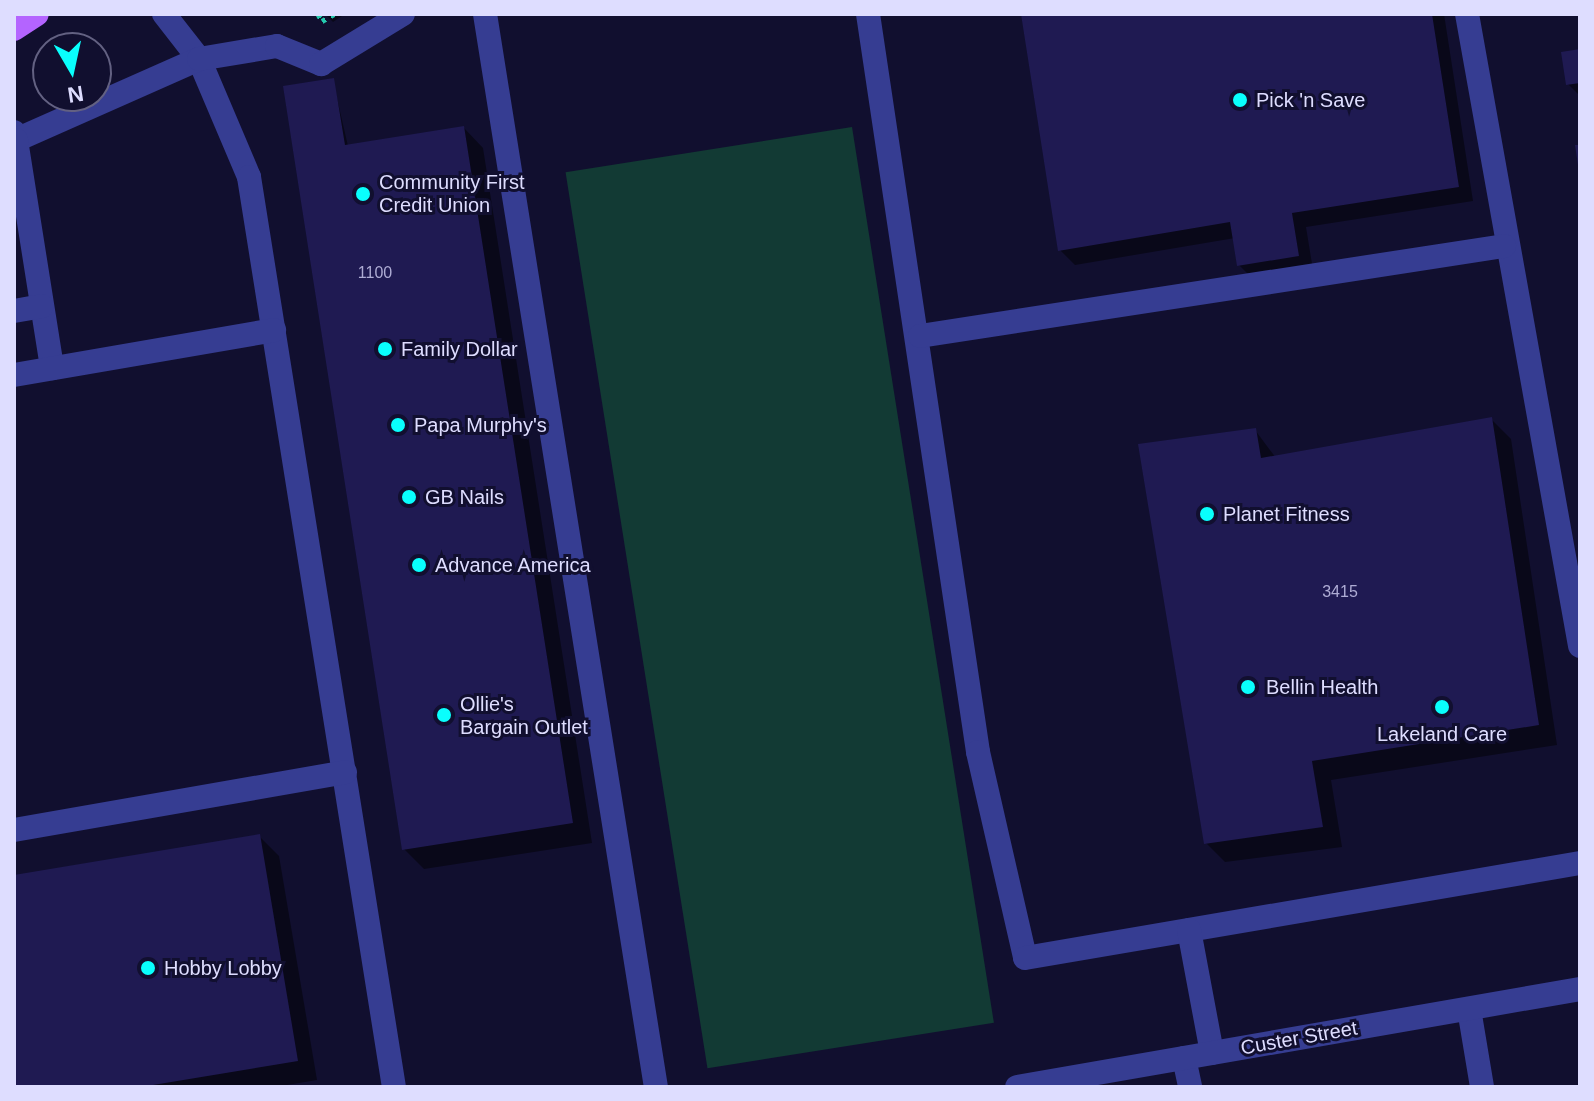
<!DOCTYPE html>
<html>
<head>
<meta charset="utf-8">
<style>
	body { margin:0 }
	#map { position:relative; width:1594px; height:1101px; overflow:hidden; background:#110f2f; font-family:Arial,sans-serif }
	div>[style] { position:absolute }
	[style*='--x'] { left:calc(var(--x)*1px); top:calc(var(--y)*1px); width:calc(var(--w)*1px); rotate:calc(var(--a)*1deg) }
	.green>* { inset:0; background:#123a34; transform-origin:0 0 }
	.shadow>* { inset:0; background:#0007 }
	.building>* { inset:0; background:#1f1a52 }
	.path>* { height:5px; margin-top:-2.5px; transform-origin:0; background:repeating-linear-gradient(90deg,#25cbaf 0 4px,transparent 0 10px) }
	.minor>* { height:24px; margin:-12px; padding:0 12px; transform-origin:12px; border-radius:12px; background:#363d92 }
	.major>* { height:24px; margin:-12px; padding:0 12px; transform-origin:12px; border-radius:12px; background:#b464ff }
	.dots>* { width:22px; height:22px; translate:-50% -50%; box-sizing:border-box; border:4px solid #110f2f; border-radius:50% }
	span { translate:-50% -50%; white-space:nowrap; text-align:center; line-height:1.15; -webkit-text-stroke:6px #110f2f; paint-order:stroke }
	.number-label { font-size:16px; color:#aeacd4 }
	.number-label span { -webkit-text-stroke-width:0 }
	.poi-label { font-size:20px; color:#deddff }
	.left { translate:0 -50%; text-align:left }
	.street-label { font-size:20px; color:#deddff }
	.frame { position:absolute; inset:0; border:16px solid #deddff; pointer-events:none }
	.north { position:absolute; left:32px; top:32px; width:80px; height:80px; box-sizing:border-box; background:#110f2f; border:2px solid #636182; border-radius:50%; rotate:171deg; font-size:22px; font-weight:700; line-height:32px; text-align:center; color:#deddff }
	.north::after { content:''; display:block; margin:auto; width:28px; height:36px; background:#09fffd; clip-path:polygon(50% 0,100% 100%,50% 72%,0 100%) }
</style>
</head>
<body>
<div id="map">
	<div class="green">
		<div style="left:852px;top:127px;width:907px;height:290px;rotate:81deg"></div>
	</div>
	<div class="shadow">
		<div style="clip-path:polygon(325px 14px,345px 14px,333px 22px)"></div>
		<div style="clip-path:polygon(1023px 14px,1444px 14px,1473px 201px,1306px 227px,1313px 270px,1254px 280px,1239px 265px,1235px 238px,1075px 265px,1060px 250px)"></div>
		<div style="clip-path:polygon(1580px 51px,1580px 94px,1578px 94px,1568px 84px)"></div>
		<div style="clip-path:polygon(333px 81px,348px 146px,464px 128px,483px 148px,592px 843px,424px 869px,404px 849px)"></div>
		<div style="clip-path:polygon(1491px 419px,1511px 439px,1557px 745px,1331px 780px,1342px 847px,1225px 862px,1206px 843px,1255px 430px,1276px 458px)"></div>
		<div style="clip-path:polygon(259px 836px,279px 856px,317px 1080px,275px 1087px,14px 1087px,14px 877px)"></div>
	</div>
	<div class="building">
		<div style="clip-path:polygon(1021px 14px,1432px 14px,1459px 187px,1292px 213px,1299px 256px,1237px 266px,1230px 222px,1058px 251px)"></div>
		<div style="clip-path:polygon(1580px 49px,1580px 83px,1566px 85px,1561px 52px)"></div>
		<div style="clip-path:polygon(334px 78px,345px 145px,464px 126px,573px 823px,402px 850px,283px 86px)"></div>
		<div style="clip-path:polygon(1575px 145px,1580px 145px,1580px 165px,1578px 165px)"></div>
		<div style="clip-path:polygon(1492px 417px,1539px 725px,1312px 761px,1323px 827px,1204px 844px,1138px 444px,1256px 428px,1261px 458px)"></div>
		<div style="clip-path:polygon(260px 834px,298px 1061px,141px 1087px,14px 1087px,14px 875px)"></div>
	</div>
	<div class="path">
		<div style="--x:318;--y:14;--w:8;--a:60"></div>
		<div style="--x:322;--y:21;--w:14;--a:-30"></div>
	</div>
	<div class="minor">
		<div style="--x:164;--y:14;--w:57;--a:52.1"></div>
		<div style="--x:199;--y:59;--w:128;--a:67"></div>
		<div style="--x:249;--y:177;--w:921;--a:80.95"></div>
		<div style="--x:485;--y:14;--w:1087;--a:80.95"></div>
		<div style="--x:868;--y:14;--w:746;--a:81.52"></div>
		<div style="--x:978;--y:752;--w:211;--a:77.1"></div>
		<div style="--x:1025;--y:958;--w:563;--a:-9.71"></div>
		<div style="--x:1467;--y:14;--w:642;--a:79.86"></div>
		<div style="--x:14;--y:132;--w:8;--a:76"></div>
		<div style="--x:16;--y:140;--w:200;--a:-23.9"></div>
		<div style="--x:199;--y:59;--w:79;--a:-9.5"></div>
		<div style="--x:277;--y:46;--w:48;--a:22.2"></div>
		<div style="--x:321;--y:64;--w:96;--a:-31.4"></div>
		<div style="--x:16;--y:140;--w:231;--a:81"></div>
		<div style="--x:14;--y:311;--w:28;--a:-10"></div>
		<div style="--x:920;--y:336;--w:591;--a:-8.76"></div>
		<div style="--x:14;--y:375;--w:264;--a:-9.8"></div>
		<div style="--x:14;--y:830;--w:336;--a:-9.9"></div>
		<div style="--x:1189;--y:930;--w:125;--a:79.4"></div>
		<div style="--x:1469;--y:1009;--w:79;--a:80.5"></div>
		<div style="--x:1184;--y:1058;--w:30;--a:78"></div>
		<div style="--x:1017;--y:1087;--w:571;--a:-9.87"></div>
	</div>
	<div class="major">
		<div style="--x:14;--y:29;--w:27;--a:-33"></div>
	</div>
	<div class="dots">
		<div style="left:1240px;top:100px;background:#09fffd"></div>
		<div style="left:363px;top:194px;background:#09fffd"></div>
		<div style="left:385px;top:349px;background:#09fffd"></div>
		<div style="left:398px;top:425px;background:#09fffd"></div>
		<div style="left:409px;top:497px;background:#09fffd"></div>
		<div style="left:1207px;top:514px;background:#09fffd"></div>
		<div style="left:419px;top:565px;background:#09fffd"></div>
		<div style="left:1248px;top:687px;background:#09fffd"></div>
		<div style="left:1442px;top:707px;background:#09fffd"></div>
		<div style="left:444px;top:715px;background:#09fffd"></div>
		<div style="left:148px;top:968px;background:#09fffd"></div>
	</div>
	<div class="number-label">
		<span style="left:375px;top:273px">1100</span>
		<span style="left:1340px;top:592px">3415</span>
	</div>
	<div class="poi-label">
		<span class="left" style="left:1256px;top:100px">Pick 'n Save</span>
		<span class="left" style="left:379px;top:194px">Community First<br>Credit Union</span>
		<span class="left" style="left:401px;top:349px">Family Dollar</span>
		<span class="left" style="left:414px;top:425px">Papa Murphy's</span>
		<span class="left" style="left:425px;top:497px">GB Nails</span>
		<span class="left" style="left:1223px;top:514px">Planet Fitness</span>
		<span class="left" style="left:435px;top:565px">Advance America</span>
		<span class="left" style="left:1266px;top:687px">Bellin Health</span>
		<span class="left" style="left:460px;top:716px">Ollie's<br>Bargain Outlet</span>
		<span style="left:1442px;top:734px">Lakeland Care</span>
		<span class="left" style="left:164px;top:968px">Hobby Lobby</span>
	</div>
	<div class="street-label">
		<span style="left:1299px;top:1038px;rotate:-10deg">Custer Street</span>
	</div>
	<div class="frame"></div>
	<div class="north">N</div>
</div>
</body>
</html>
